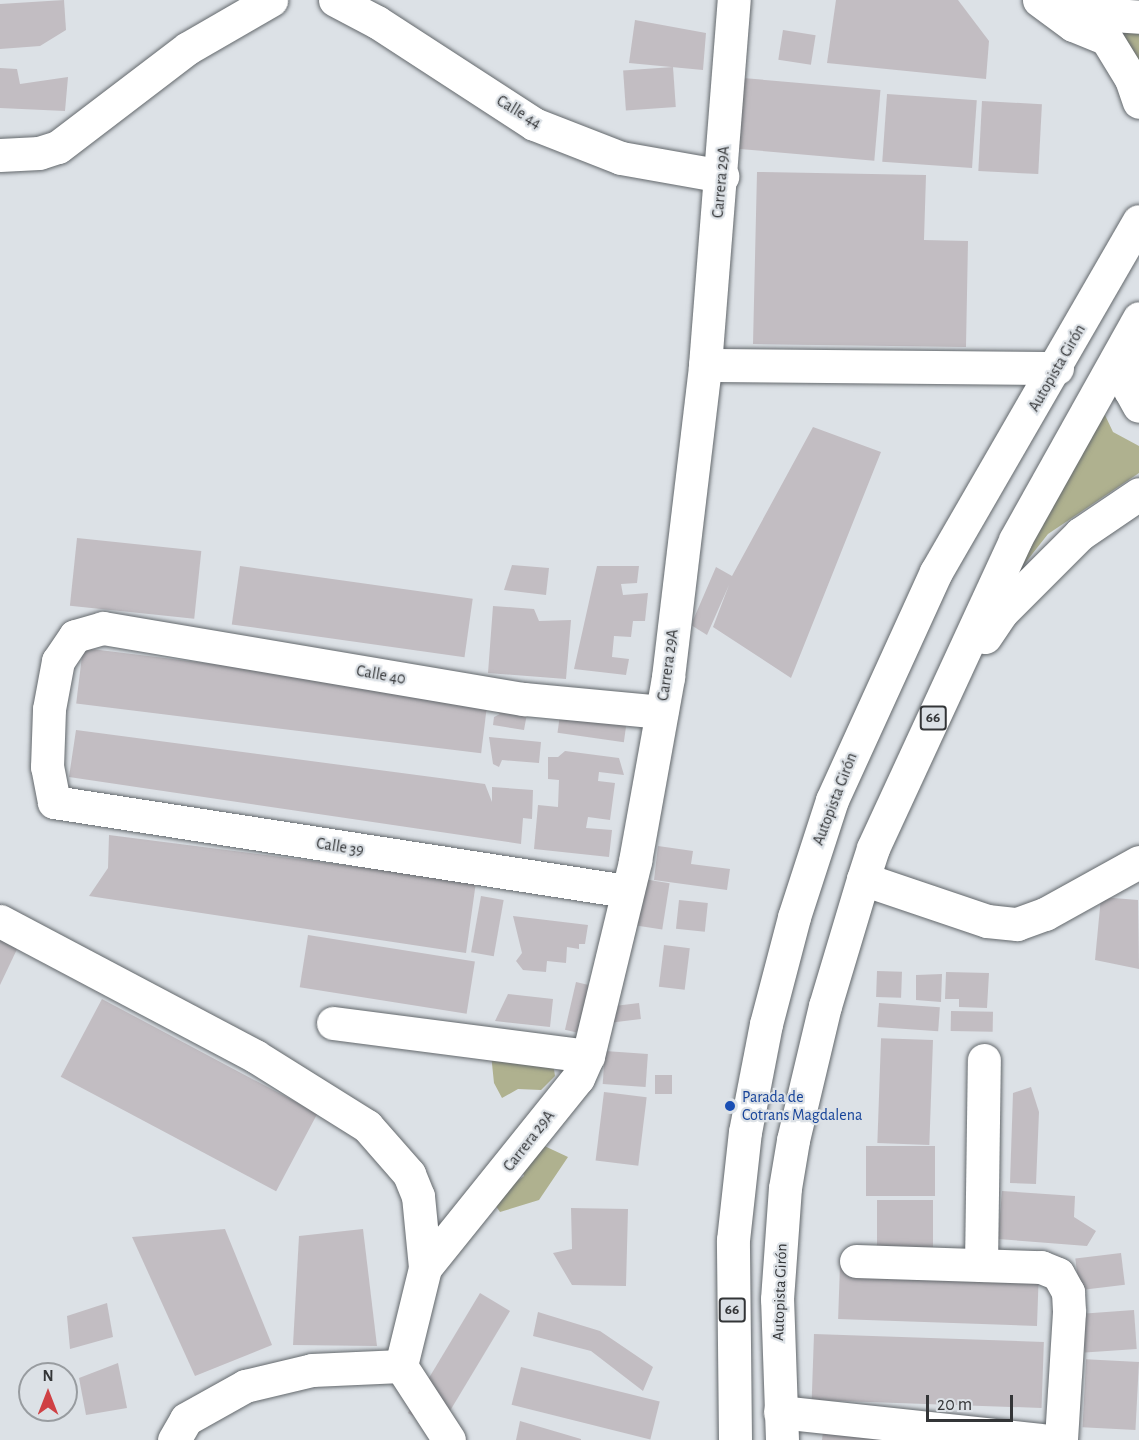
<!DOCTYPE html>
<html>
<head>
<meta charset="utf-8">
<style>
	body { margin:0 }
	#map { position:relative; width:1139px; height:1440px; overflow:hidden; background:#dce1e6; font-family:"Alegreya Sans",sans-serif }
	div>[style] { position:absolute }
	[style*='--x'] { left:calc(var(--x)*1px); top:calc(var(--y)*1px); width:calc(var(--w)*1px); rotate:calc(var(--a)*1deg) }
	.green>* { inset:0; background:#afb18f }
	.building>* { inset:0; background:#c2bdc2; transform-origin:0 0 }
	.roads { filter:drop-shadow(0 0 2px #63686c) drop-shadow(0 0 2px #63686c) }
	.minor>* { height:33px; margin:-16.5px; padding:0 16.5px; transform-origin:16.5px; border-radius:16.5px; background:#fff }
	.highway>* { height:33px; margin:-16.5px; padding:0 16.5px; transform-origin:16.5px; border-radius:16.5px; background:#fff }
	.dots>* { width:16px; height:16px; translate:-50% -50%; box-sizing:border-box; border:3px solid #dce1e6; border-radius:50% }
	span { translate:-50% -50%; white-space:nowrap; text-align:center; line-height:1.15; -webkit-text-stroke:4.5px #dce1e6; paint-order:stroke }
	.shield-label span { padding:2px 4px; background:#dce1e6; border:2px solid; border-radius:4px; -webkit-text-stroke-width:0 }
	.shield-label { font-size:15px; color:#333537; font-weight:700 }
	.street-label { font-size:16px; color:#333537 }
	.transit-label { font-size:16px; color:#164399 }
	.left { translate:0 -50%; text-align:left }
	.north { position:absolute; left:18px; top:1362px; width:60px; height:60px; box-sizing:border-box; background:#dce1e6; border:2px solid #989ca0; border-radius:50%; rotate:0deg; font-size:16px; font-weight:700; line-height:24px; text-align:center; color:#333537 }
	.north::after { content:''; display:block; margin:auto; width:21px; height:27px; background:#cf4044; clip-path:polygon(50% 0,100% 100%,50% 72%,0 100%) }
	.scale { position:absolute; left:926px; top:1395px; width:87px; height:27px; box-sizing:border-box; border:3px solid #333537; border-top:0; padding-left:8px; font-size:18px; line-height:21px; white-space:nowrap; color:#333537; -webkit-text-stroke:4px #dce1e6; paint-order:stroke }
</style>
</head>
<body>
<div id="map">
	<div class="green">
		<div style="clip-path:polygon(1139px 30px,1139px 61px,1119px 31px)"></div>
		<div style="clip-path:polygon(1104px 413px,1113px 432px,1139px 446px,1139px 473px,1048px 534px,1014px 577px)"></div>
		<div style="clip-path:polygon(491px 1054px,552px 1056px,555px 1076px,541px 1090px,518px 1089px,502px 1098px,494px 1083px)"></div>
		<div style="clip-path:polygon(538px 1143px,568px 1157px,539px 1200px,500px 1212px,491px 1199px,524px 1176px,520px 1163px)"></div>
	</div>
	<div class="building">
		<div style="clip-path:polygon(64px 0,66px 30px,40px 46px,0 49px,0 4px)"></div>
		<div style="clip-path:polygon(836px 0,958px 0,989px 41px,986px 79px,827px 63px)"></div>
		<div style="clip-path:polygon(635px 20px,706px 33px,703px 70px,629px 63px)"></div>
		<div style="left:783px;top:30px;width:33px;height:30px;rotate:9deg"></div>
		<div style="left:673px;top:67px;width:40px;height:50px;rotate:86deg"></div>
		<div style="clip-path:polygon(0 68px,17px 69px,20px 84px,68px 77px,65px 111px,0 108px)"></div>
		<div style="left:743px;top:78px;width:138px;height:71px;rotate:5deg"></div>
		<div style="left:887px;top:94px;width:90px;height:68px;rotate:4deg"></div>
		<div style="left:982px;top:101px;width:60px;height:70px;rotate:3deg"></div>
		<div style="clip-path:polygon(757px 172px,926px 175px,924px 240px,968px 241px,966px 347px,753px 344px)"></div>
		<div style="clip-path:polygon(813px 427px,881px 452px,791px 678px,713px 627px,729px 585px,707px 635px,691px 625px,716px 567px,732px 576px)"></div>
		<div style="left:77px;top:538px;width:125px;height:68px;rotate:6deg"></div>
		<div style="clip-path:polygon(512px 565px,549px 568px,546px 595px,504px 590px)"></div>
		<div style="left:240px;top:566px;width:235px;height:59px;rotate:8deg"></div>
		<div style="clip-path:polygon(597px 566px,639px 566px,637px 583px,621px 584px,623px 595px,648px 593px,645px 621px,633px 621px,631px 637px,614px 636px,612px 657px,629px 659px,626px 675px,574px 669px)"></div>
		<div style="clip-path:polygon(493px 606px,534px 609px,539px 621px,571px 620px,566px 679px,488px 673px)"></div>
		<div style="left:83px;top:648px;width:408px;height:56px;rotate:7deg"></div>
		<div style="clip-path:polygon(498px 703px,528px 708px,524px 730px,493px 725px,494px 717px,500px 714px,495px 711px)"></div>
		<div style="left:560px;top:715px;width:67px;height:18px;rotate:8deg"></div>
		<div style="clip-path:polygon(76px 730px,485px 784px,492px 802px,492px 787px,533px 790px,532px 819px,523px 818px,521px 844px,69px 777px)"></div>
		<div style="clip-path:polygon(489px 737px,541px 742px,539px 763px,502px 760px,499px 767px,493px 764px)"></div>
		<div style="clip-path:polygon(565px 751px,619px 758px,624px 775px,599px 772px,598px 781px,615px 783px,610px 820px,588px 817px,586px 828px,612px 830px,609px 857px,534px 849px,538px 805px,558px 807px,559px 780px,548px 779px,548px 757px,558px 757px)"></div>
		<div style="clip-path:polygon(109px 835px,476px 882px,466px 953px,89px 896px,108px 868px)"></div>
		<div style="clip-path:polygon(658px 846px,693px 851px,691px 864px,730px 869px,727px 890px,654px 880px)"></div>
		<div style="left:637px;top:878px;width:33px;height:47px;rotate:9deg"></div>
		<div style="left:481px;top:896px;width:23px;height:57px;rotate:10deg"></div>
		<div style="clip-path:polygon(1101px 897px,1138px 900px,1139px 969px,1095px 960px)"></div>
		<div style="left:679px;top:900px;width:29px;height:29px;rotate:6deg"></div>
		<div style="clip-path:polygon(513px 916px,588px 925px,585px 944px,579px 944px,579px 949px,567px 947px,566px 963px,547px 961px,546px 972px,523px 970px,516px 961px,522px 953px)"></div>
		<div style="left:308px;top:935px;width:169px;height:53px;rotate:9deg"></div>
		<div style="clip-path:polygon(0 936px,19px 945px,0 985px)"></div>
		<div style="left:664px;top:945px;width:26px;height:42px;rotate:7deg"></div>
		<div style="left:877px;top:971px;width:25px;height:26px;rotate:2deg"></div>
		<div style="clip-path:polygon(946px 972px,989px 973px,987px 1008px,959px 1007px,959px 999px,945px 999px)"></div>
		<div style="clip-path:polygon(942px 974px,941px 1002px,916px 1000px,916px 975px)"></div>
		<div style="left:576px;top:982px;width:13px;height:49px;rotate:13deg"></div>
		<div style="clip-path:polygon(508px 994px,553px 999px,550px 1027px,495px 1021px)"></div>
		<div style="left:102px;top:999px;width:244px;height:88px;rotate:28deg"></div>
		<div style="left:639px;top:1003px;width:16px;height:39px;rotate:83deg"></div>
		<div style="left:879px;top:1003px;width:61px;height:24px;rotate:4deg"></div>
		<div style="left:951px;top:1011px;width:42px;height:20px;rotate:1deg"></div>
		<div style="left:933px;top:1040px;width:105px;height:52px;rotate:92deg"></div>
		<div style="left:605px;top:1051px;width:43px;height:33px;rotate:4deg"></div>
		<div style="left:655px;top:1075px;width:17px;height:19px"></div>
		<div style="clip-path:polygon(1031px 1087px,1039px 1112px,1036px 1184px,1010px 1183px,1013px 1093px)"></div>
		<div style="left:604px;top:1092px;width:43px;height:69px;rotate:7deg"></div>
		<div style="left:866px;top:1146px;width:69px;height:50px"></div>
		<div style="clip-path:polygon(1002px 1191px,1075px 1196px,1074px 1217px,1096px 1231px,1087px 1246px,998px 1239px)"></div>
		<div style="left:877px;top:1200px;width:56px;height:47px"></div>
		<div style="clip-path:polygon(571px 1208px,628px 1209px,626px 1286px,572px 1285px,553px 1253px,572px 1249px)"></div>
		<div style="clip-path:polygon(225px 1229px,272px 1345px,195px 1376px,132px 1237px)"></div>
		<div style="clip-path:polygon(363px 1229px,377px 1346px,293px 1345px,299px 1236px)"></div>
		<div style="left:1121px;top:1253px;width:32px;height:46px;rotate:83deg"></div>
		<div style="left:840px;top:1265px;width:199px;height:54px;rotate:2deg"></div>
		<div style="left:480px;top:1293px;width:35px;height:140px;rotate:31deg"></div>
		<div style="clip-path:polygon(107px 1303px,113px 1337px,70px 1349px,67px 1316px)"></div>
		<div style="left:1134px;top:1310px;width:39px;height:52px;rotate:86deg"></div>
		<div style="clip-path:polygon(538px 1312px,600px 1331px,653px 1367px,643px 1391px,591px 1351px,533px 1336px)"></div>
		<div style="left:814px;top:1334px;width:230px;height:66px;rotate:2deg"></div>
		<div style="left:1139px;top:1362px;width:68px;height:53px;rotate:93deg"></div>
		<div style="clip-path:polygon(118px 1363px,127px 1408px,86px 1415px,79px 1378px)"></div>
		<div style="left:521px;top:1367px;width:143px;height:39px;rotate:14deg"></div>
		<div style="clip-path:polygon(520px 1421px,581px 1439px,581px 1440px,516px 1440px)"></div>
		<div style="clip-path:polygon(824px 1423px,915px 1440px,822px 1440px)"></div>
	</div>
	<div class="roads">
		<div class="minor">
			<div style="--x:335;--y:0;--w:47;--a:27.6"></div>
			<div style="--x:377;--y:22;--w:187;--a:33"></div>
			<div style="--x:534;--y:124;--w:93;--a:21.3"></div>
			<div style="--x:621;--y:158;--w:103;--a:10.1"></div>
			<div style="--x:1039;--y:0;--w:42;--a:36.3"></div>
			<div style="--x:1073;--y:25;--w:35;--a:22"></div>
			<div style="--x:1106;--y:38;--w:48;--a:58.6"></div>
			<div style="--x:1131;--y:79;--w:24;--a:71"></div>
			<div style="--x:1078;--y:0;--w:38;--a:23"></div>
			<div style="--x:1113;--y:15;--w:26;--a:4"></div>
			<div style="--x:0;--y:155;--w:39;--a:-3"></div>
			<div style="--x:39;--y:153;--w:20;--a:-18"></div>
			<div style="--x:58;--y:147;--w:163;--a:-37.3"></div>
			<div style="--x:188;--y:48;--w:96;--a:-30"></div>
			<div style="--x:705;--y:365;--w:352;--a:0.5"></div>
			<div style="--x:863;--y:879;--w:131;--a:18.7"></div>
			<div style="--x:987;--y:921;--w:30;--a:6"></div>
			<div style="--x:1017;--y:924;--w:30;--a:-20"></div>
			<div style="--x:1045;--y:914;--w:107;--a:-29"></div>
			<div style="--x:626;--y:891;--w:579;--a:-171.16"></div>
			<div style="--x:54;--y:802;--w:36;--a:-101"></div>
			<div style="--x:47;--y:767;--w:58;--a:-88"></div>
			<div style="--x:49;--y:709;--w:49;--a:-79.4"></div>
			<div style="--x:58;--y:661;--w:30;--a:-56"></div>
			<div style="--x:75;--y:636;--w:29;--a:-16"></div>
			<div style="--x:103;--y:628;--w:427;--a:9.6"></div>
			<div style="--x:524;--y:699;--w:138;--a:5.4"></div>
			<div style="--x:0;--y:921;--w:289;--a:27.9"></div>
			<div style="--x:255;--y:1056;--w:132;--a:32"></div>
			<div style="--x:367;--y:1126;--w:64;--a:48.8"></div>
			<div style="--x:409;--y:1174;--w:24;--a:68"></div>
			<div style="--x:418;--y:1196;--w:72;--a:84.4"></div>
			<div style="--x:425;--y:1268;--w:101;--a:103.8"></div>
			<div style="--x:401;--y:1366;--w:88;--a:57"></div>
			<div style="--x:333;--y:1023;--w:257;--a:7.4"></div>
			<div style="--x:856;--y:1261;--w:185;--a:1.9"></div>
			<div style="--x:1041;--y:1267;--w:18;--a:22"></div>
			<div style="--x:1058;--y:1274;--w:21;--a:61"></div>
			<div style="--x:1068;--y:1292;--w:20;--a:87"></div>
			<div style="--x:1069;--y:1312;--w:128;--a:93.6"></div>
			<div style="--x:981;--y:1265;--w:205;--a:-89.2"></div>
			<div style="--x:425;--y:1268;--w:244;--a:-51.2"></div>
			<div style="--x:578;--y:1078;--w:24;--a:-66"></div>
			<div style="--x:588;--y:1056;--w:201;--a:-76.4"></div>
			<div style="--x:635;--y:861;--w:187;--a:-79.8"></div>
			<div style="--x:668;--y:677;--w:314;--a:-83.2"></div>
			<div style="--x:705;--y:365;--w:366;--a:-85.5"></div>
			<div style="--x:780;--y:1412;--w:262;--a:6.1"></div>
			<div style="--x:174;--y:1440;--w:24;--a:-60"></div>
			<div style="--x:186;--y:1419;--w:68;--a:-29.2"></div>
			<div style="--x:245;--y:1386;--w:69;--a:-13.4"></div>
			<div style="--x:312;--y:1370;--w:89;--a:-2.6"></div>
		</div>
		<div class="highway">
			<div style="--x:1128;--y:341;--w:25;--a:97"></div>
			<div style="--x:1125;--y:366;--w:25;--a:78"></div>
			<div style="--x:1130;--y:390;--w:18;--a:61"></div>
			<div style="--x:985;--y:637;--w:29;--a:-56"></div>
			<div style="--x:1001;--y:613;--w:112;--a:-45"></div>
			<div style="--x:1080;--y:534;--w:71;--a:-34.1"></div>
			<div style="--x:735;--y:1440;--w:200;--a:-90.6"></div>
			<div style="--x:733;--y:1240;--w:109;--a:-83.7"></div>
			<div style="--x:745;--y:1132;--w:110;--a:-79"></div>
			<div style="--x:766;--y:1024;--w:111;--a:-75.3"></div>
			<div style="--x:794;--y:917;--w:123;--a:-72"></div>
			<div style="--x:832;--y:800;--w:251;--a:-65.5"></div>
			<div style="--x:936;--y:572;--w:405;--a:-60"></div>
			<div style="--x:782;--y:1440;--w:141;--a:-92"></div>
			<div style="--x:777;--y:1299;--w:111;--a:-85.9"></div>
			<div style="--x:785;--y:1188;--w:49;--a:-80.5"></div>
			<div style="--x:793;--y:1140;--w:138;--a:-76.6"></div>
			<div style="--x:825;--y:1006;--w:133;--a:-73.3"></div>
			<div style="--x:863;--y:879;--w:33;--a:-72"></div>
			<div style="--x:873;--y:848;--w:339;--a:-65.2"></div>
			<div style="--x:1015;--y:540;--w:254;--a:-60.8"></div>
		</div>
	</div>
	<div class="dots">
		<div style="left:730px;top:1106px;background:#1a4fb4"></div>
	</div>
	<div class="shield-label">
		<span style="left:933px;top:718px">66</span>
		<span style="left:732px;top:1310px">66</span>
	</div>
	<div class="street-label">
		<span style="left:519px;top:112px;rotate:31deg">Calle 44</span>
		<span style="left:721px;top:182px;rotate:-85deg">Carrera 29A</span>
		<span style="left:1057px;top:368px;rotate:-60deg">Autopista Girón</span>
		<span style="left:668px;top:665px;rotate:-82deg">Carrera 29A</span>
		<span style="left:381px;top:675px;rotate:10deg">Calle 40</span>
		<span style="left:835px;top:799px;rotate:-69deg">Autopista Girón</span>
		<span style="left:340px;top:847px;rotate:9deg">Calle 39</span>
		<span style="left:529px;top:1141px;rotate:-52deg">Carrera 29A</span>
		<span style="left:780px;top:1292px;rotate:-88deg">Autopista Girón</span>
	</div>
	<div class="transit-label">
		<span class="left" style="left:742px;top:1106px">Parada de<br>Cotrans Magdalena</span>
	</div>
	<div class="north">N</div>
	<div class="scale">20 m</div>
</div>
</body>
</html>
